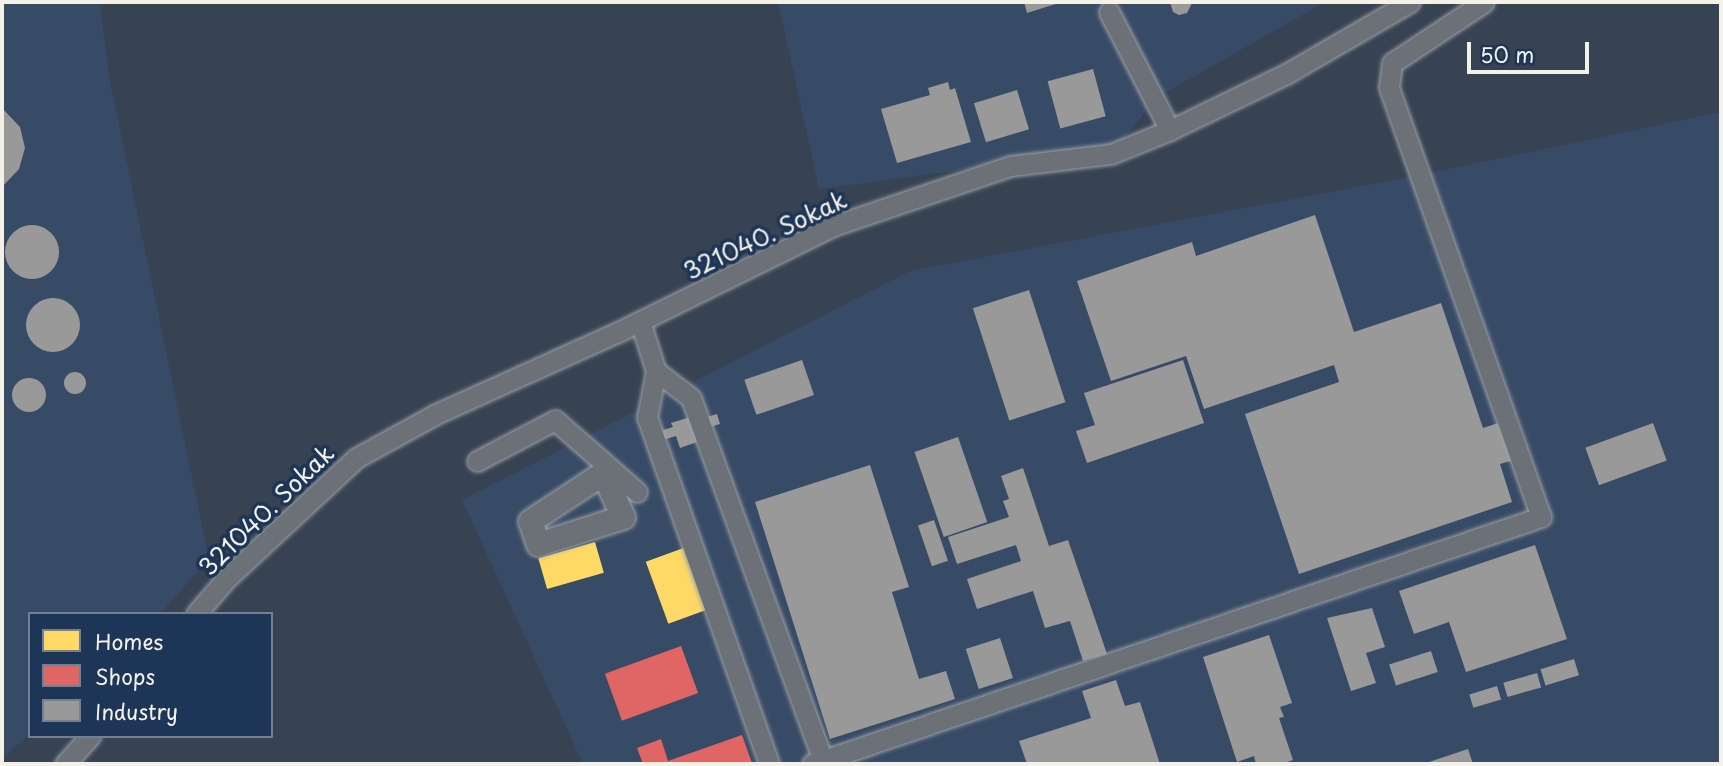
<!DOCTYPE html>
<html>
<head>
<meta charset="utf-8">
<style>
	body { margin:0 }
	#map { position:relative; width:1723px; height:766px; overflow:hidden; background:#374253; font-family:"Playpen Sans",sans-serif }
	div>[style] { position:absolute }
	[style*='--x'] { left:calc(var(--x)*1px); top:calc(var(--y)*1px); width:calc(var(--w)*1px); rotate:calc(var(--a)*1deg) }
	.built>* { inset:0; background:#374b66 }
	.homes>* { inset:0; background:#ffd966; transform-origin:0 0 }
	.shops>* { inset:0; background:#e06666; transform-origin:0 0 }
	.industry>* { inset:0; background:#999; transform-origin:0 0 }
	.round { border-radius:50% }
	.roads { filter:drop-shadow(0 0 2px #9da1a7) drop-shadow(0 0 2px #9da1a7) }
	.minor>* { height:19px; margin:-9.5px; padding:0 9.5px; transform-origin:9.5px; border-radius:9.5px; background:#6c7177 }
	.tertiary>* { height:23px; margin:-11.5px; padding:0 11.5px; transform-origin:11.5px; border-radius:11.5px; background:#6c7177 }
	span { translate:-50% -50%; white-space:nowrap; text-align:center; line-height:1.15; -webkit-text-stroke:7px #1d3557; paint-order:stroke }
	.street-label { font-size:24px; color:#f4f1e8 }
	.frame { position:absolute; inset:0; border:4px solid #f4f1e8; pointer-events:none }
	.legend { position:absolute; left:28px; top:612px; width:245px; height:126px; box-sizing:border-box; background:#1d3557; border:2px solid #738091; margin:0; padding:9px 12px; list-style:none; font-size:21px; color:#f4f1e8 }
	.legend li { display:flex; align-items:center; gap:14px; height:35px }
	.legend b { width:35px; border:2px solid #738091 }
	.scale { position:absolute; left:1467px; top:42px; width:122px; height:32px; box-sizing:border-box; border:4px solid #f4f1e8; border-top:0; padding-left:9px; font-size:21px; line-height:24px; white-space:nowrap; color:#f4f1e8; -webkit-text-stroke:5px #1d3557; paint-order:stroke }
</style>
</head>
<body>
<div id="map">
	<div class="built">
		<div style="clip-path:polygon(2px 2px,100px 2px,109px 76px,209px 559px,160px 614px,30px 614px,30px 734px,2px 758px)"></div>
		<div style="clip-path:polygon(778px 2px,1325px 2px,1156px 98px,1115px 150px,819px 189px)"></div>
		<div style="clip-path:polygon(1721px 112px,1721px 764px,583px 764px,462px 500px,910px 271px,1420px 175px)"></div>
	</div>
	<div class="homes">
		<div style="left:595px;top:542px;width:32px;height:59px;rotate:74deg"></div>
		<div style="left:689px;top:546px;width:66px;height:46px;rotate:70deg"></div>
	</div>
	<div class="shops">
		<div style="left:681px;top:646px;width:50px;height:81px;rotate:70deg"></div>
		<div style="clip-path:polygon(742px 735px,752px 763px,749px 764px,643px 764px,637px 748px,661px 739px,668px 761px)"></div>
	</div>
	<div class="industry">
		<div style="clip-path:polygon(1024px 2px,1062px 2px,1027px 13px)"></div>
		<div style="clip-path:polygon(1170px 2px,1191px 2px,1192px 3px,1187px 13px,1179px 15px,1173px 12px)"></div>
		<div style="left:1093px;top:69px;width:49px;height:47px;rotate:75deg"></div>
		<div style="clip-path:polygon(948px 82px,950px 90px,955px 88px,971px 142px,897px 163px,881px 109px,930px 95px,928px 88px)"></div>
		<div style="left:1017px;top:90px;width:41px;height:45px;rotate:73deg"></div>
		<div style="clip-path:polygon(2px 108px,20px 127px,25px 148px,19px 169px,2px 187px)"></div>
		<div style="clip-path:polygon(1315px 215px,1354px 332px,1441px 303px,1483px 428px,1501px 422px,1514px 460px,1500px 464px,1512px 502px,1299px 574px,1245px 414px,1339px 382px,1334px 365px,1204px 409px,1186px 356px,1111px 381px,1077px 281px,1192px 242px,1196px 256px)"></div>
		<div class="round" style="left:5px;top:225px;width:54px;height:54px"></div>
		<div style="left:1029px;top:290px;width:118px;height:59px;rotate:72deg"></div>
		<div class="round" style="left:26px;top:298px;width:54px;height:54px"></div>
		<div style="left:802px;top:360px;width:37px;height:61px;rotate:71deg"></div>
		<div style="clip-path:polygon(1183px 360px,1204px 423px,1087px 463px,1076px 431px,1095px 425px,1084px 393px)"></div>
		<div class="round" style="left:64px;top:372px;width:22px;height:22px"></div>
		<div class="round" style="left:12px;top:378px;width:34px;height:34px"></div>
		<div style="clip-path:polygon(717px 414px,720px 424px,694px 432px,697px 442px,680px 448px,676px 436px,653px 443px,650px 434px,673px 427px,671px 423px,690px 417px,691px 422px)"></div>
		<div style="left:1653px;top:423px;width:40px;height:72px;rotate:70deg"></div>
		<div style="left:958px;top:437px;width:90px;height:46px;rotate:71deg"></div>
		<div style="clip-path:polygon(870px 465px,909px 587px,892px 592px,919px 679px,946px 671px,955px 699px,830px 739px,755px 502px)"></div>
		<div style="clip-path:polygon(1023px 468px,1049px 546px,1068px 540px,1107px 654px,1083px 661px,1070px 621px,1045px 628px,1033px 591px,977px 609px,967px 579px,1021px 561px,1016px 545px,957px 564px,948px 537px,1009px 517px,1003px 501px,1009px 499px,1001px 476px)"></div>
		<div style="left:934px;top:520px;width:43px;height:17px;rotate:71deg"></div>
		<div style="clip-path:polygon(1535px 545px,1567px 639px,1466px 672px,1449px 622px,1414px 634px,1399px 591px)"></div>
		<div style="clip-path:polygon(1372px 608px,1385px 647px,1366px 653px,1376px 683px,1351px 691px,1327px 618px)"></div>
		<div style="clip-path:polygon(1269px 635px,1292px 703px,1280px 707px,1284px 717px,1279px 718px,1293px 760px,1281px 764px,1256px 764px,1254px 756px,1237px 762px,1203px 657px)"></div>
		<div style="left:1000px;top:638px;width:42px;height:36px;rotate:72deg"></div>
		<div style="left:1431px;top:651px;width:22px;height:44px;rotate:72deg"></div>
		<div style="left:1574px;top:659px;width:17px;height:35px;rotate:73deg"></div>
		<div style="left:1537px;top:673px;width:15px;height:35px;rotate:74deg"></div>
		<div style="clip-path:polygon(1116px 680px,1125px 706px,1140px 702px,1160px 764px,1027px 764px,1019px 741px,1091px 718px,1082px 691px)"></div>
		<div style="left:1497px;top:686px;width:14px;height:29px;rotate:73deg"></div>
		<div style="clip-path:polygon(1468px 749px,1473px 764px,1423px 764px)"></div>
	</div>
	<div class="roads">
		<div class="minor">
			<div style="--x:1109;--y:12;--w:133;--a:62.7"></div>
			<div style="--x:640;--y:321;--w:52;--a:72.3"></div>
			<div style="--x:656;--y:371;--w:47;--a:101.1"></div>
			<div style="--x:647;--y:417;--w:368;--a:70.6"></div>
			<div style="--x:656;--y:371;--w:44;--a:37.6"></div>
			<div style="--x:691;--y:398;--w:385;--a:70"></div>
			<div style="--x:477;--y:461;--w:88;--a:-27.7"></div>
			<div style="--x:555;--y:420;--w:109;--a:41.3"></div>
			<div style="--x:196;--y:614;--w:48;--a:-49.3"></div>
			<div style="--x:227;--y:578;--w:176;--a:-42.9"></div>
			<div style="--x:356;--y:458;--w:91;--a:-28.8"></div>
			<div style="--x:436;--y:414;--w:200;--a:-24.3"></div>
			<div style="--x:618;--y:332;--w:240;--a:-26.2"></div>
			<div style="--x:833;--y:226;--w:187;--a:-18.7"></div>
			<div style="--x:1010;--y:166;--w:102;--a:-6.8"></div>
			<div style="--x:1111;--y:154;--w:64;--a:-22.1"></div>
			<div style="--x:1170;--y:130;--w:129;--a:-25.8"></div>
			<div style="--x:1286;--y:74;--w:143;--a:-30.1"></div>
			<div style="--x:65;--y:764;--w:38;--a:-48"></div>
			<div style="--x:812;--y:764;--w:770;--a:-18.72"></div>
			<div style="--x:1541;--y:517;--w:456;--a:-109.5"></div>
			<div style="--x:1389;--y:87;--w:24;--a:-83"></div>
			<div style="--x:1392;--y:63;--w:110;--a:-33.5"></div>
		</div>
		<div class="tertiary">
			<div style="--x:603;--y:473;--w:48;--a:65.6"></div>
			<div style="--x:623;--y:517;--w:89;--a:162.4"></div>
			<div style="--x:538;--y:544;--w:24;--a:-109"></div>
			<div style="--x:530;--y:521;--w:87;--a:-33.3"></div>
		</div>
	</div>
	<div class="street-label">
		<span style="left:765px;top:235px;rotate:-25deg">321040. Sokak</span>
		<span style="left:266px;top:510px;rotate:-44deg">321040. Sokak</span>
	</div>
	<div class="frame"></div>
	<ul class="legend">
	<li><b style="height:19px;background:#ffd966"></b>Homes</li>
	<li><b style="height:19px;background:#e06666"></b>Shops</li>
	<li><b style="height:19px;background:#999"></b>Industry</li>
	</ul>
	<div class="scale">50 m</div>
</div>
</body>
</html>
